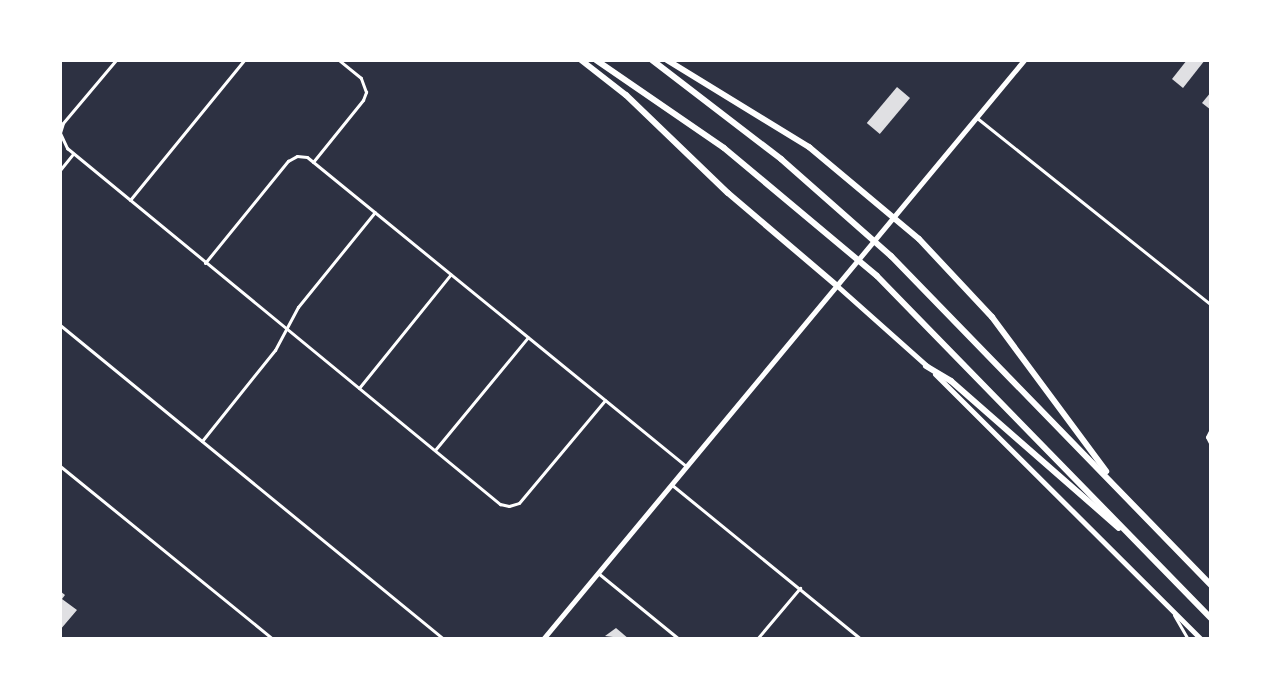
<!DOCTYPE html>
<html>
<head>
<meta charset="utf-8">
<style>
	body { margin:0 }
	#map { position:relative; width:1271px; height:699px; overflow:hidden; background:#2d3142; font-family:Bitter,serif }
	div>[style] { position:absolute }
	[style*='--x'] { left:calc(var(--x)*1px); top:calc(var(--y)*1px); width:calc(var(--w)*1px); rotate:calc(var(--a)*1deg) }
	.building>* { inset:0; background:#e0e0e3; transform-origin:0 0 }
	.minor>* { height:3px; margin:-1.5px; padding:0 1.5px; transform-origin:1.5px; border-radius:1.5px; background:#fff }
	.secondary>* { height:5px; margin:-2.5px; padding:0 2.5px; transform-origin:2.5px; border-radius:2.5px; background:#fff }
	.motorway>* { height:6px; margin:-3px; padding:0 3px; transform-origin:3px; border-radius:3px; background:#fff }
	span { translate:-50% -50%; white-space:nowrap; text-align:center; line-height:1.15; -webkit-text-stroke:6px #fff; paint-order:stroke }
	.frame { position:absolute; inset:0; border:62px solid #fff; pointer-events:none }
</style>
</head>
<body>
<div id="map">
	<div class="building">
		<div style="clip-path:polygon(1187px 60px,1205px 60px,1183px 88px,1172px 79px)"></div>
		<div style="left:897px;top:87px;width:17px;height:47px;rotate:40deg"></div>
		<div style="clip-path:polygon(1211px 92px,1211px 110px,1202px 103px)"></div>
		<div style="clip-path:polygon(60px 591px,65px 595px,62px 599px,77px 610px,60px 630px)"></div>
		<div style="clip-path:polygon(616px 628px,629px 639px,605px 636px)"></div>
	</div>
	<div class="minor">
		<div style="--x:116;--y:60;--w:82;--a:130.1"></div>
		<div style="--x:63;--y:123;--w:10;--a:107"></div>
		<div style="--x:60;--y:133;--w:17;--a:65"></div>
		<div style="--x:67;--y:148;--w:561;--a:39.43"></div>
		<div style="--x:500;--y:504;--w:9;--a:13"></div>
		<div style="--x:509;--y:506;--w:10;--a:-17"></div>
		<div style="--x:519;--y:503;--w:134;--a:-50.1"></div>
		<div style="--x:977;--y:118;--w:300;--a:38.6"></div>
		<div style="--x:313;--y:162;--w:80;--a:-51.1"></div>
		<div style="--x:363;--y:100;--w:9;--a:-69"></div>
		<div style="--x:366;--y:92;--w:15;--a:-110"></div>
		<div style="--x:361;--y:78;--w:28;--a:-141"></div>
		<div style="--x:60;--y:170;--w:21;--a:-51"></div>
		<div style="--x:130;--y:200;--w:181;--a:-50.8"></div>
		<div style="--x:205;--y:263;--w:132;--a:-50.9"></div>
		<div style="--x:288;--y:161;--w:10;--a:-29"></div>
		<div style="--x:297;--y:156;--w:10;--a:6"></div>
		<div style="--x:307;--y:157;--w:488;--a:39.2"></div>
		<div style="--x:60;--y:325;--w:496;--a:39.3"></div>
		<div style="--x:359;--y:388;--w:146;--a:-51.1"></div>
		<div style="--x:1211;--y:429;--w:9;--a:117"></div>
		<div style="--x:1207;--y:437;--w:9;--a:63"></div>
		<div style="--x:202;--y:441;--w:117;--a:-51.3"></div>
		<div style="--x:275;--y:350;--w:49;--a:-61.9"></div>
		<div style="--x:298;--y:307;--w:122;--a:-51"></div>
		<div style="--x:435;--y:450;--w:146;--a:-50.5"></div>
		<div style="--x:60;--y:466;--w:274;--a:39.1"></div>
		<div style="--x:672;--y:485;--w:244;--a:39.2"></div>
		<div style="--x:598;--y:573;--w:104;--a:39.2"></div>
		<div style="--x:1174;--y:615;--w:28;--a:60"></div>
		<div style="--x:757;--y:639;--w:67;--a:-49.9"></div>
	</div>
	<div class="secondary">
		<div style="--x:835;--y:284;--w:125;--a:41.7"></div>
		<div style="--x:935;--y:374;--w:375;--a:44.9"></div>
		<div style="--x:543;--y:639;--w:753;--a:-50.28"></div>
	</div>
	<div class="motorway">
		<div style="--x:581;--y:60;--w:57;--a:37.9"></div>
		<div style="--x:626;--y:95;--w:141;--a:43.9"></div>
		<div style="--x:728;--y:193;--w:140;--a:40.4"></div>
		<div style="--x:596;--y:60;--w:155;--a:34.5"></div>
		<div style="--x:724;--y:148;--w:199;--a:39.9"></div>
		<div style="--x:877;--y:276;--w:478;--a:45.7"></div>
		<div style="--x:652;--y:60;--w:163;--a:37.5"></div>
		<div style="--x:781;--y:159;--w:147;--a:41.4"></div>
		<div style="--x:891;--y:256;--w:459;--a:45.8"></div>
		<div style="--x:667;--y:60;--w:167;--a:31.5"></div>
		<div style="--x:809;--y:147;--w:143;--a:39.9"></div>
		<div style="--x:919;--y:239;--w:107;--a:46.9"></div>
		<div style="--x:992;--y:317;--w:192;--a:53.5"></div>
		<div style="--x:926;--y:366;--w:29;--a:31"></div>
		<div style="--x:951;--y:381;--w:223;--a:41.2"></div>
	</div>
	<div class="frame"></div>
</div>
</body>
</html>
